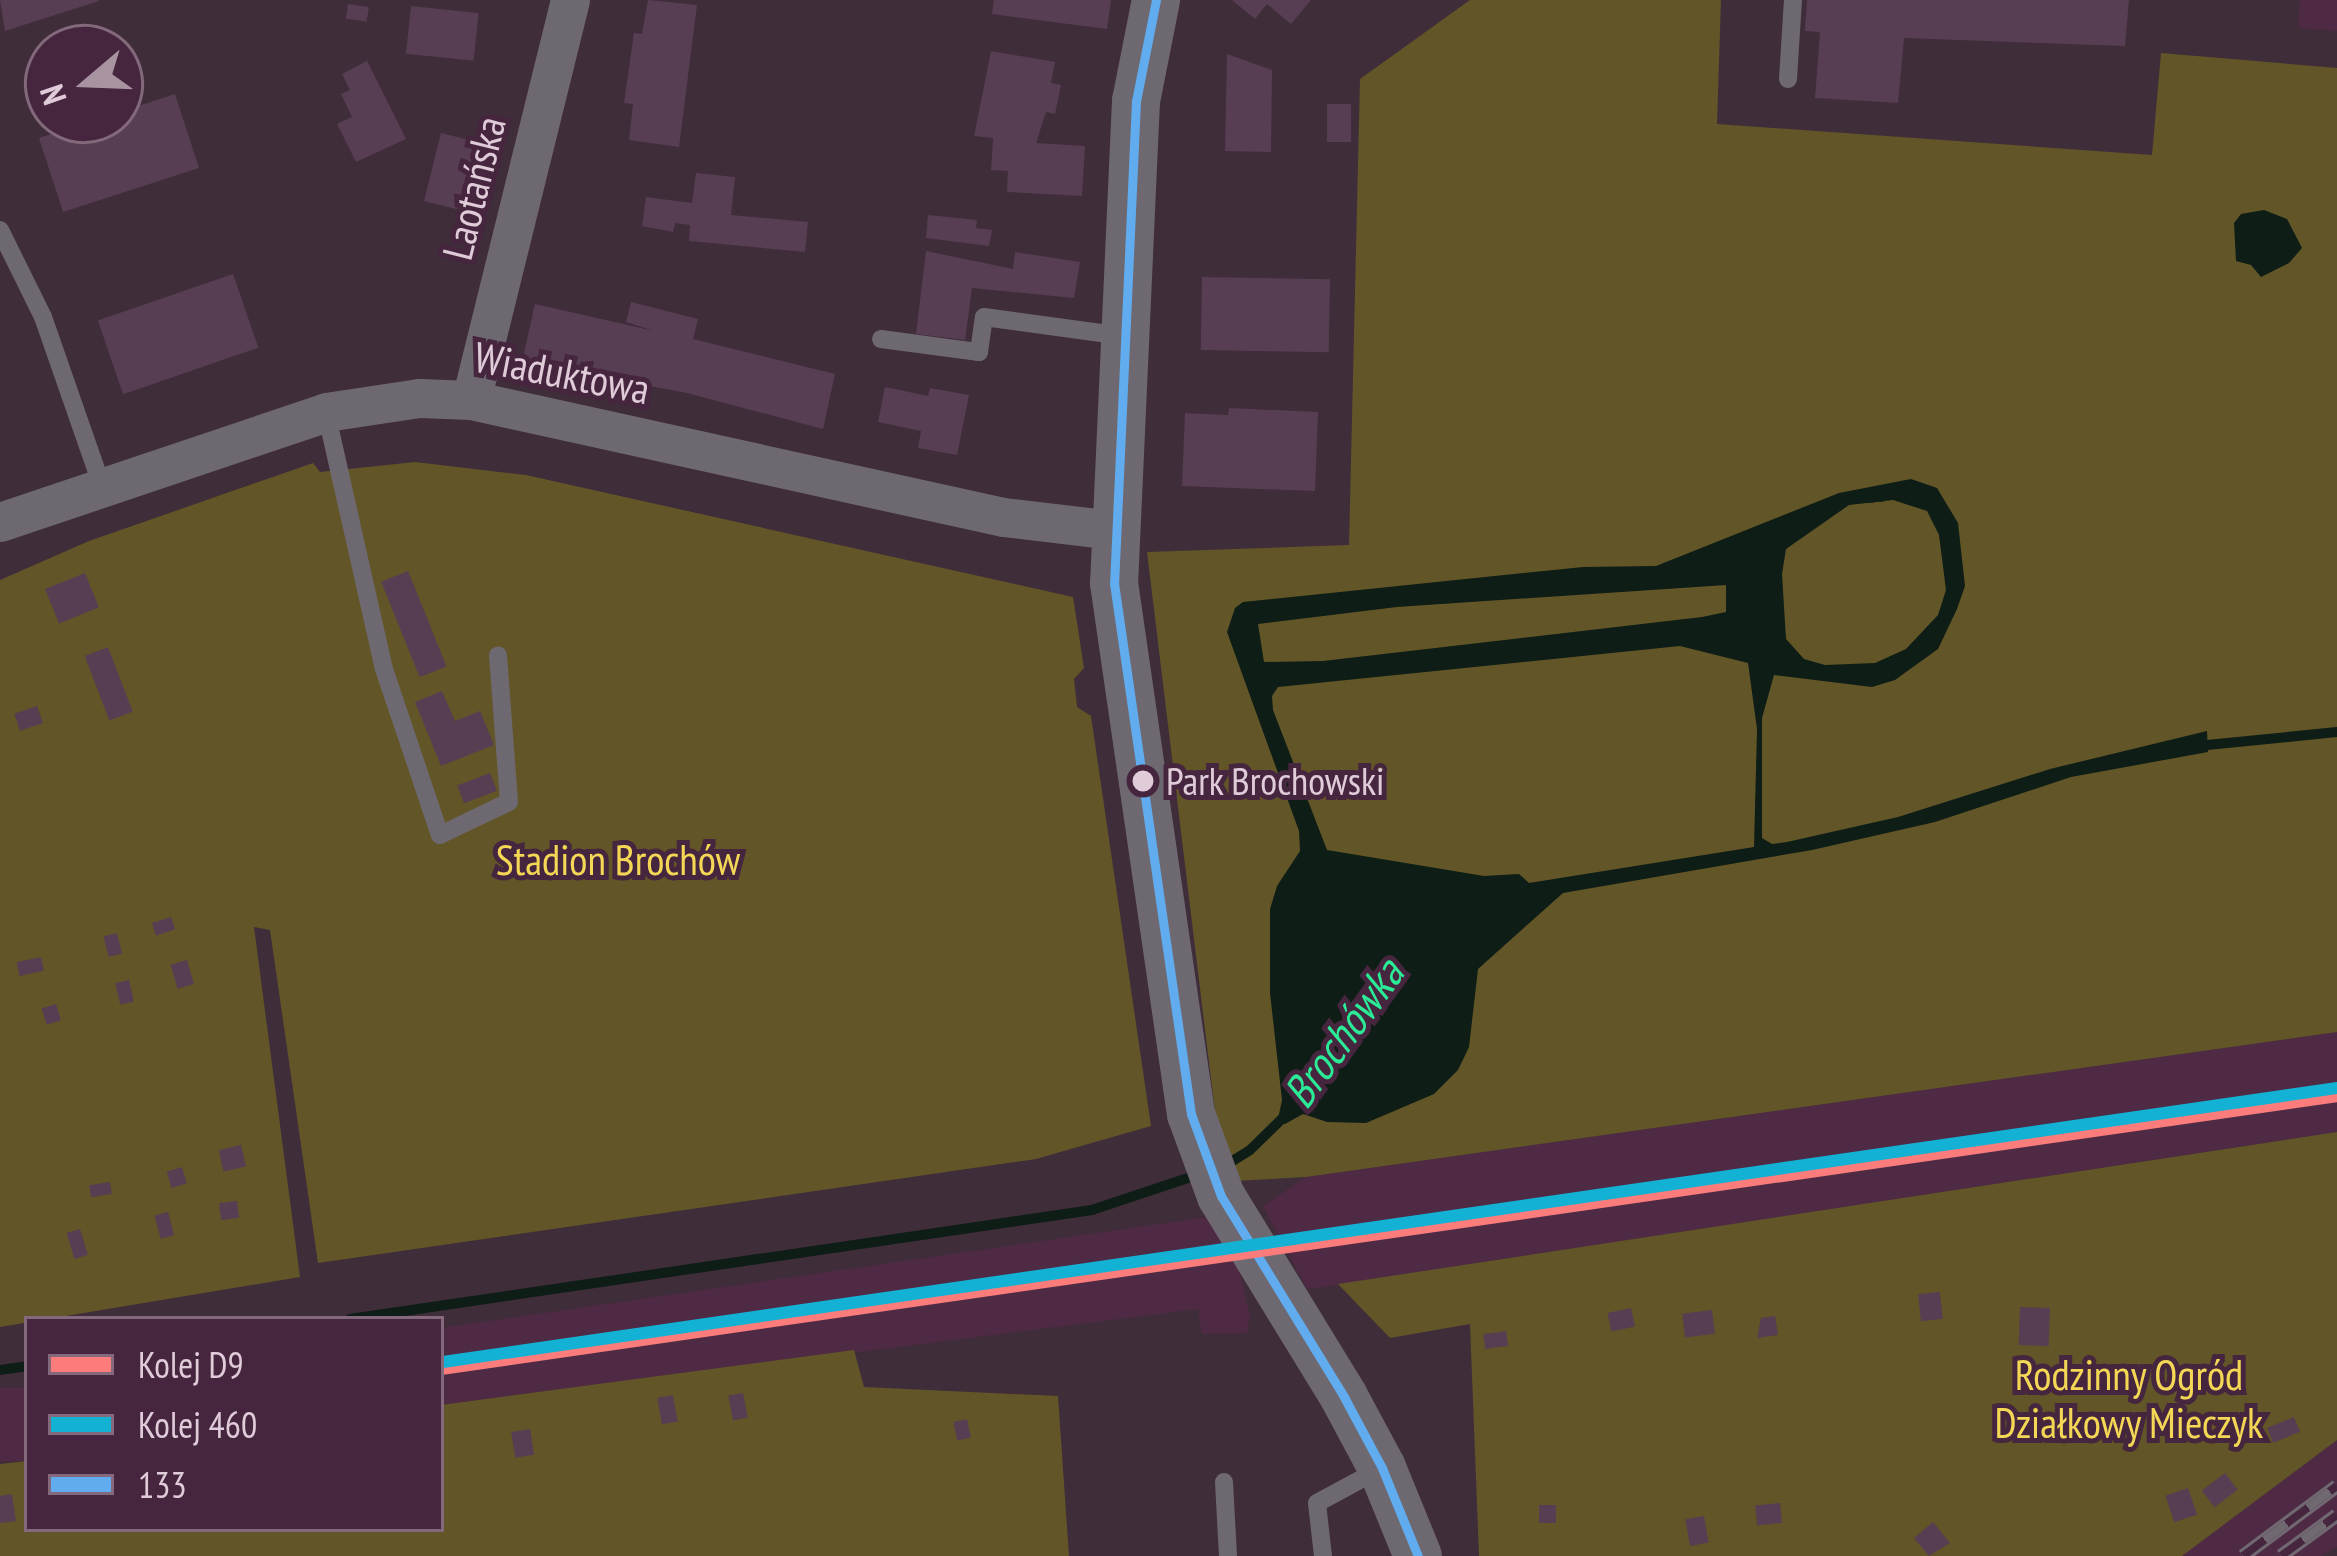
<!DOCTYPE html>
<html>
<head>
<meta charset="utf-8">
<style>
	body { margin:0 }
	#map { position:relative; width:2337px; height:1556px; overflow:hidden; background:#3f2d3a; font-family:"PT Sans Narrow",sans-serif }
	div>[style] { position:absolute }
	[style*='--x'] { left:calc(var(--x)*1px); top:calc(var(--y)*1px); width:calc(var(--w)*1px); rotate:calc(var(--a)*1deg) }
	.built>* { inset:0; background:#4f2a45; transform-origin:0 0 }
	.green>* { inset:0; background:#625528 }
	.water>* { inset:0; background:#0e1d15 }
	.stream>* { height:10px; margin:-5px; padding:0 5px; transform-origin:5px; border-radius:5px; background:#0e1d15 }
	.building>* { inset:0; background:#583e52; transform-origin:0 0 }
	.service>* { height:18px; margin:-9px; padding:0 9px; transform-origin:9px; border-radius:9px; background:#6e6971 }
	.minor>* { height:39px; margin:-19.5px; padding:0 19.5px; transform-origin:19.5px; border-radius:19.5px; background:#6e6971 }
	.tertiary>* { height:48px; margin:-24px; padding:0 24px; transform-origin:24px; border-radius:24px; background:#6e6971 }
	.rail>* { height:14px; margin-top:-7px; transform-origin:0; background:repeating-linear-gradient(90deg,#46263e 0 27px,#716971 0 54px); box-sizing:border-box; border-block:3px solid #716971 }
	.bus-1>* { height:9px; margin:-4.5px; padding:0 4.5px; transform-origin:4.5px; border-radius:4.5px; background:#60acee }
	.rail-1>* { height:12px; margin:-6px; padding:0 6px; transform-origin:6px; border-radius:6px; background:#fb7c7a }
	.rail-2>* { height:12px; margin:-6px; padding:0 6px; transform-origin:6px; border-radius:6px; background:#13b2d5 }
	.dots>* { width:33px; height:33px; translate:-50% -50%; box-sizing:border-box; border:6px solid #46263e; border-radius:50% }
	span { translate:-50% -50%; white-space:nowrap; text-align:center; line-height:1.15; -webkit-text-stroke:10px #46263e; paint-order:stroke }
	.bus-label { font-size:39px; color:#e0cbd9 }
	.left { translate:0 -50%; text-align:left }
	.street-label { font-size:42px; color:#e0cbd9 }
	.park-label { font-size:42px; color:#f4d855 }
	.water-label { font-size:45px; color:#2beb96; font-style:italic }
	.legend { position:absolute; left:24px; top:1316px; width:420px; height:216px; box-sizing:border-box; background:#46263e; border:3px solid #84687c; margin:0; padding:15px 21px; list-style:none; font-size:36px; color:#e0cbd9 }
	.legend li { display:flex; align-items:center; gap:24px; height:60px }
	.legend b { width:60px; border:3px solid #84687c }
	.north { position:absolute; left:24px; top:24px; width:120px; height:120px; box-sizing:border-box; background:#46263e; border:3px solid #84687c; border-radius:50%; rotate:251deg; font-size:33px; font-weight:700; line-height:48px; text-align:center; color:#e0cbd9 }
	.north::after { content:''; display:block; margin:auto; width:42px; height:54px; background:#a894a1; clip-path:polygon(50% 0,100% 100%,50% 72%,0 100%) }
</style>
</head>
<body>
<div id="map">
	<div class="built">
		<div style="clip-path:polygon(2300px 0,2337px 0,2337px 31px,2298px 28px)"></div>
		<div style="clip-path:polygon(2337px 1032px,2337px 1132px,1307px 1289px,1263px 1206px,1306px 1177px)"></div>
		<div style="clip-path:polygon(1208px 1217px,1238px 1266px,1250px 1315px,1247px 1333px,1202px 1334px,1198px 1309px,441px 1405px,441px 1328px)"></div>
		<div style="left:27px;top:1388px;width:73px;height:27px;rotate:90deg"></div>
		<div style="clip-path:polygon(2337px 1440px,2337px 1547px,2321px 1556px,2182px 1556px)"></div>
	</div>
	<div class="green">
		<div style="clip-path:polygon(1470px 0,1721px 0,1717px 124px,2152px 155px,2161px 53px,2337px 68px,2337px 1032px,1306px 1177px,1234px 1181px,1220px 1153px,1147px 552px,1349px 545px,1360px 79px)"></div>
		<div style="clip-path:polygon(415px 462px,526px 475px,1073px 597px,1084px 668px,1074px 679px,1077px 707px,1091px 716px,1151px 1126px,1036px 1159px,318px 1263px,270px 930px,254px 927px,300px 1277px,0 1327px,0 580px,89px 541px,313px 463px,320px 472px)"></div>
		<div style="clip-path:polygon(2337px 1132px,2337px 1440px,2182px 1556px,1479px 1556px,1470px 1324px,1390px 1338px,1338px 1284px)"></div>
		<div style="clip-path:polygon(854px 1350px,864px 1387px,1058px 1396px,1069px 1556px,0 1556px,0 1464px,27px 1461px,27px 1529px,441px 1529px,441px 1405px)"></div>
	</div>
	<div class="water">
		<div style="clip-path:polygon(2264px 210px,2287px 219px,2302px 248px,2289px 263px,2261px 277px,2251px 265px,2236px 261px,2234px 223px,2241px 214px)"></div>
		<div style="clip-path:polygon(evenodd,1911px 479px,1937px 488px,1958px 523px,1965px 586px,1957px 609px,1938px 649px,1895px 680px,1872px 687px,1774px 675px,1762px 718px,1762px 838px,1772px 844px,1787px 842px,1898px 817px,2050px 769px,2207px 731px,2208px 752px,2071px 777px,1935px 822px,1812px 850px,1563px 893px,1478px 969px,1469px 1047px,1458px 1070px,1434px 1094px,1366px 1123px,1327px 1122px,1303px 1114px,1285px 1124px,1278px 1119px,1282px 1100px,1270px 993px,1270px 909px,1277px 886px,1300px 851px,1299px 831px,1227px 632px,1235px 608px,1243px 602px,1583px 567px,1656px 566px,1839px 493px,1911px 479px,1893px 500px,1927px 511px,1939px 535px,1946px 590px,1938px 615px,1906px 649px,1875px 663px,1825px 665px,1804px 659px,1786px 639px,1782px 574px,1786px 549px,1849px 505px,1893px 500px,1911px 479px,1726px 585px,1726px 612px,1702px 617px,1323px 661px,1264px 662px,1258px 624px,1397px 607px,1726px 585px,1911px 479px,1680px 646px,1748px 663px,1757px 729px,1754px 847px,1529px 883px,1519px 874px,1484px 876px,1327px 850px,1273px 710px,1272px 696px,1278px 687px,1680px 646px)"></div>
	</div>
	<div class="stream">
		<div style="--x:2197;--y:746;--w:141;--a:-5.7"></div>
		<div style="--x:1226;--y:1165;--w:28;--a:-32"></div>
		<div style="--x:1250;--y:1150;--w:54;--a:-44.3"></div>
		<div style="--x:350;--y:1319;--w:750;--a:-8.36"></div>
		<div style="--x:1092;--y:1210;--w:117;--a:-18.4"></div>
		<div style="--x:0;--y:1370;--w:27;--a:-8"></div>
	</div>
	<div class="building">
		<div style="clip-path:polygon(0 0,98px 0,99px 1px,5px 31px)"></div>
		<div style="clip-path:polygon(648px 0,697px 5px,679px 147px,629px 140px,633px 104px,624px 103px,634px 33px,642px 34px)"></div>
		<div style="clip-path:polygon(994px 0,1111px 0,1107px 29px,992px 14px)"></div>
		<div style="clip-path:polygon(1232px 0,1311px 0,1291px 24px,1267px 4px,1255px 19px)"></div>
		<div style="clip-path:polygon(1807px 0,2129px 0,2125px 46px,1904px 38px,1898px 103px,1815px 98px,1820px 32px,1805px 31px)"></div>
		<div style="left:348px;top:4px;width:21px;height:15px;rotate:8deg"></div>
		<div style="left:411px;top:6px;width:68px;height:48px;rotate:6deg"></div>
		<div style="clip-path:polygon(991px 51px,1055px 62px,1051px 83px,1061px 85px,1055px 114px,1046px 112px,1036px 143px,1085px 146px,1082px 196px,1007px 192px,1008px 171px,991px 170px,993px 138px,974px 136px)"></div>
		<div style="clip-path:polygon(1227px 54px,1272px 70px,1271px 152px,1225px 151px)"></div>
		<div style="clip-path:polygon(367px 61px,406px 139px,356px 162px,337px 124px,352px 117px,341px 94px,350px 90px,342px 74px)"></div>
		<div style="clip-path:polygon(175px 94px,199px 168px,63px 212px,39px 138px,94px 120px,120px 120px,120px 112px)"></div>
		<div style="left:1351px;top:104px;width:38px;height:24px;rotate:90deg"></div>
		<div style="left:441px;top:133px;width:50px;height:70px;rotate:14deg"></div>
		<div style="clip-path:polygon(696px 173px,735px 177px,731px 215px,808px 222px,805px 252px,689px 241px,690px 225px,675px 223px,673px 232px,642px 226px,646px 197px,692px 203px)"></div>
		<div style="clip-path:polygon(928px 215px,977px 220px,976px 228px,992px 230px,989px 246px,926px 238px)"></div>
		<div style="clip-path:polygon(926px 251px,1013px 269px,1015px 252px,1080px 262px,1074px 298px,972px 288px,965px 340px,916px 334px)"></div>
		<div style="left:233px;top:274px;width:78px;height:143px;rotate:71deg"></div>
		<div style="left:1202px;top:277px;width:128px;height:73px;rotate:1deg"></div>
		<div style="clip-path:polygon(631px 302px,698px 319px,693px 339px,835px 374px,823px 429px,687px 393px,522px 362px,535px 304px,654px 331px,626px 322px)"></div>
		<div style="clip-path:polygon(885px 387px,928px 396px,930px 388px,969px 395px,957px 455px,918px 448px,921px 431px,878px 422px)"></div>
		<div style="clip-path:polygon(1229px 408px,1318px 412px,1315px 491px,1182px 486px,1185px 413px,1228px 415px)"></div>
		<div style="left:408px;top:571px;width:103px;height:29px;rotate:68deg"></div>
		<div style="left:85px;top:573px;width:37px;height:43px;rotate:68deg"></div>
		<div style="left:108px;top:647px;width:69px;height:25px;rotate:69deg"></div>
		<div style="clip-path:polygon(442px 691px,455px 721px,480px 711px,494px 745px,441px 766px,415px 702px)"></div>
		<div style="left:37px;top:706px;width:18px;height:24px;rotate:71deg"></div>
		<div style="left:490px;top:773px;width:19px;height:35px;rotate:69deg"></div>
		<div style="left:171px;top:917px;width:13px;height:20px;rotate:72deg"></div>
		<div style="left:117px;top:933px;width:21px;height:14px;rotate:76deg"></div>
		<div style="left:41px;top:957px;width:14px;height:25px;rotate:78deg"></div>
		<div style="left:187px;top:960px;width:25px;height:17px;rotate:74deg"></div>
		<div style="left:129px;top:980px;width:22px;height:14px;rotate:77deg"></div>
		<div style="left:56px;top:1004px;width:17px;height:15px;rotate:73deg"></div>
		<div style="left:241px;top:1145px;width:22px;height:23px;rotate:77deg"></div>
		<div style="left:182px;top:1167px;width:17px;height:16px;rotate:73deg"></div>
		<div style="left:110px;top:1182px;width:12px;height:21px;rotate:81deg"></div>
		<div style="left:237px;top:1201px;width:17px;height:18px;rotate:83deg"></div>
		<div style="left:168px;top:1212px;width:24px;height:14px;rotate:75deg"></div>
		<div style="left:80px;top:1229px;width:27px;height:14px;rotate:73deg"></div>
		<div style="left:1940px;top:1292px;width:27px;height:22px;rotate:84deg"></div>
		<div style="left:2020px;top:1307px;width:30px;height:38px;rotate:2deg"></div>
		<div style="left:1631px;top:1308px;width:19px;height:24px;rotate:78deg"></div>
		<div style="left:1712px;top:1310px;width:24px;height:30px;rotate:83deg"></div>
		<div style="clip-path:polygon(1775px 1316px,1778px 1335px,1757px 1338px,1761px 1318px)"></div>
		<div style="left:1506px;top:1331px;width:15px;height:23px;rotate:82deg"></div>
		<div style="left:743px;top:1393px;width:25px;height:15px;rotate:79deg"></div>
		<div style="left:673px;top:1395px;width:27px;height:16px;rotate:80deg"></div>
		<div style="left:2294px;top:1417px;width:16px;height:29px;rotate:68deg"></div>
		<div style="left:967px;top:1419px;width:19px;height:14px;rotate:78deg"></div>
		<div style="left:530px;top:1429px;width:26px;height:19px;rotate:81deg"></div>
		<div style="left:2225px;top:1473px;width:21px;height:29px;rotate:53deg"></div>
		<div style="left:2188px;top:1488px;width:28px;height:24px;rotate:71deg"></div>
		<div style="clip-path:polygon(12px 1494px,16px 1521px,0 1523px,0 1496px)"></div>
		<div style="left:1780px;top:1503px;width:20px;height:25px;rotate:84deg"></div>
		<div style="left:1539px;top:1505px;width:17px;height:18px"></div>
		<div style="left:1704px;top:1516px;width:27px;height:19px;rotate:80deg"></div>
		<div style="clip-path:polygon(1933px 1522px,1950px 1543px,1929px 1556px,1914px 1538px)"></div>
	</div>
	<div class="service">
		<div style="--x:1788;--y:79;--w:79;--a:-86.4"></div>
		<div style="--x:0;--y:230;--w:97;--a:63.7"></div>
		<div style="--x:43;--y:317;--w:179;--a:70.8"></div>
		<div style="--x:881;--y:339;--w:99;--a:7.6"></div>
		<div style="--x:979;--y:352;--w:35;--a:-82"></div>
		<div style="--x:984;--y:317;--w:140;--a:7.8"></div>
		<div style="--x:326;--y:412;--w:263;--a:77.3"></div>
		<div style="--x:384;--y:669;--w:175;--a:71.4"></div>
		<div style="--x:440;--y:835;--w:76;--a:-25.6"></div>
		<div style="--x:509;--y:802;--w:147;--a:-94.3"></div>
		<div style="--x:1224;--y:1482;--w:74;--a:86.9"></div>
		<div style="--x:1323;--y:1556;--w:53;--a:-96.5"></div>
		<div style="--x:1317;--y:1503;--w:74;--a:-28.3"></div>
	</div>
	<div class="minor">
		<div style="--x:471;--y:400;--w:412;--a:-76.1"></div>
		<div style="--x:0;--y:522;--w:344;--a:-18.6"></div>
		<div style="--x:326;--y:412;--w:94;--a:-8.6"></div>
		<div style="--x:419;--y:398;--w:52;--a:2.2"></div>
		<div style="--x:471;--y:400;--w:545;--a:12.4"></div>
		<div style="--x:1003;--y:517;--w:112;--a:6.7"></div>
	</div>
	<div class="tertiary">
		<div style="--x:1156;--y:0;--w:103;--a:101.2"></div>
		<div style="--x:1136;--y:101;--w:483;--a:92.6"></div>
		<div style="--x:1114;--y:583;--w:537;--a:81.75"></div>
		<div style="--x:1191;--y:1114;--w:87;--a:69.9"></div>
		<div style="--x:1221;--y:1196;--w:236;--a:58.5"></div>
		<div style="--x:1344;--y:1397;--w:81;--a:61.8"></div>
		<div style="--x:1382;--y:1468;--w:95;--a:67.8"></div>
	</div>
	<div class="rail">
		<div style="--x:2243;--y:1556;--w:117;--a:-36.7"></div>
		<div style="--x:2281;--y:1556;--w:69;--a:-36.2"></div>
	</div>
	<div class="bus-1">
		<div style="--x:1156;--y:0;--w:103;--a:101.2"></div>
		<div style="--x:1136;--y:101;--w:483;--a:92.6"></div>
		<div style="--x:1114;--y:583;--w:537;--a:81.75"></div>
		<div style="--x:1191;--y:1114;--w:87;--a:69.9"></div>
		<div style="--x:1221;--y:1196;--w:236;--a:58.5"></div>
		<div style="--x:1344;--y:1397;--w:81;--a:61.8"></div>
		<div style="--x:1382;--y:1468;--w:95;--a:67.8"></div>
	</div>
	<div class="rail-1">
		<div style="--x:441;--y:1369;--w:1916;--a:-8.19"></div>
	</div>
	<div class="rail-2">
		<div style="--x:443;--y:1362;--w:1914;--a:-8.23"></div>
	</div>
	<div class="dots">
		<div style="left:1143px;top:781px;background:#e0cbd9"></div>
	</div>
	<div class="bus-label">
		<span class="left" style="left:1166px;top:781px">Park Brochowski</span>
	</div>
	<div class="street-label">
		<span style="left:474px;top:188px;rotate:-76deg">Laotańska</span>
		<span style="left:562px;top:373px;rotate:11deg">Wiaduktowa</span>
	</div>
	<div class="park-label">
		<span style="left:618px;top:860px">Stadion Brochów</span>
		<span style="left:2129px;top:1399px">Rodzinny Ogród<br>Działkowy Mieczyk</span>
	</div>
	<div class="water-label">
		<span style="left:1343px;top:1033px;rotate:-54deg">Brochówka</span>
	</div>
	<ul class="legend">
	<li><b style="height:15px;background:#fb7c7a"></b>Kolej D9</li>
	<li><b style="height:15px;background:#13b2d5"></b>Kolej 460</li>
	<li><b style="height:15px;background:#60acee"></b>133</li>
	</ul>
	<div class="north">N</div>
</div>
</body>
</html>
